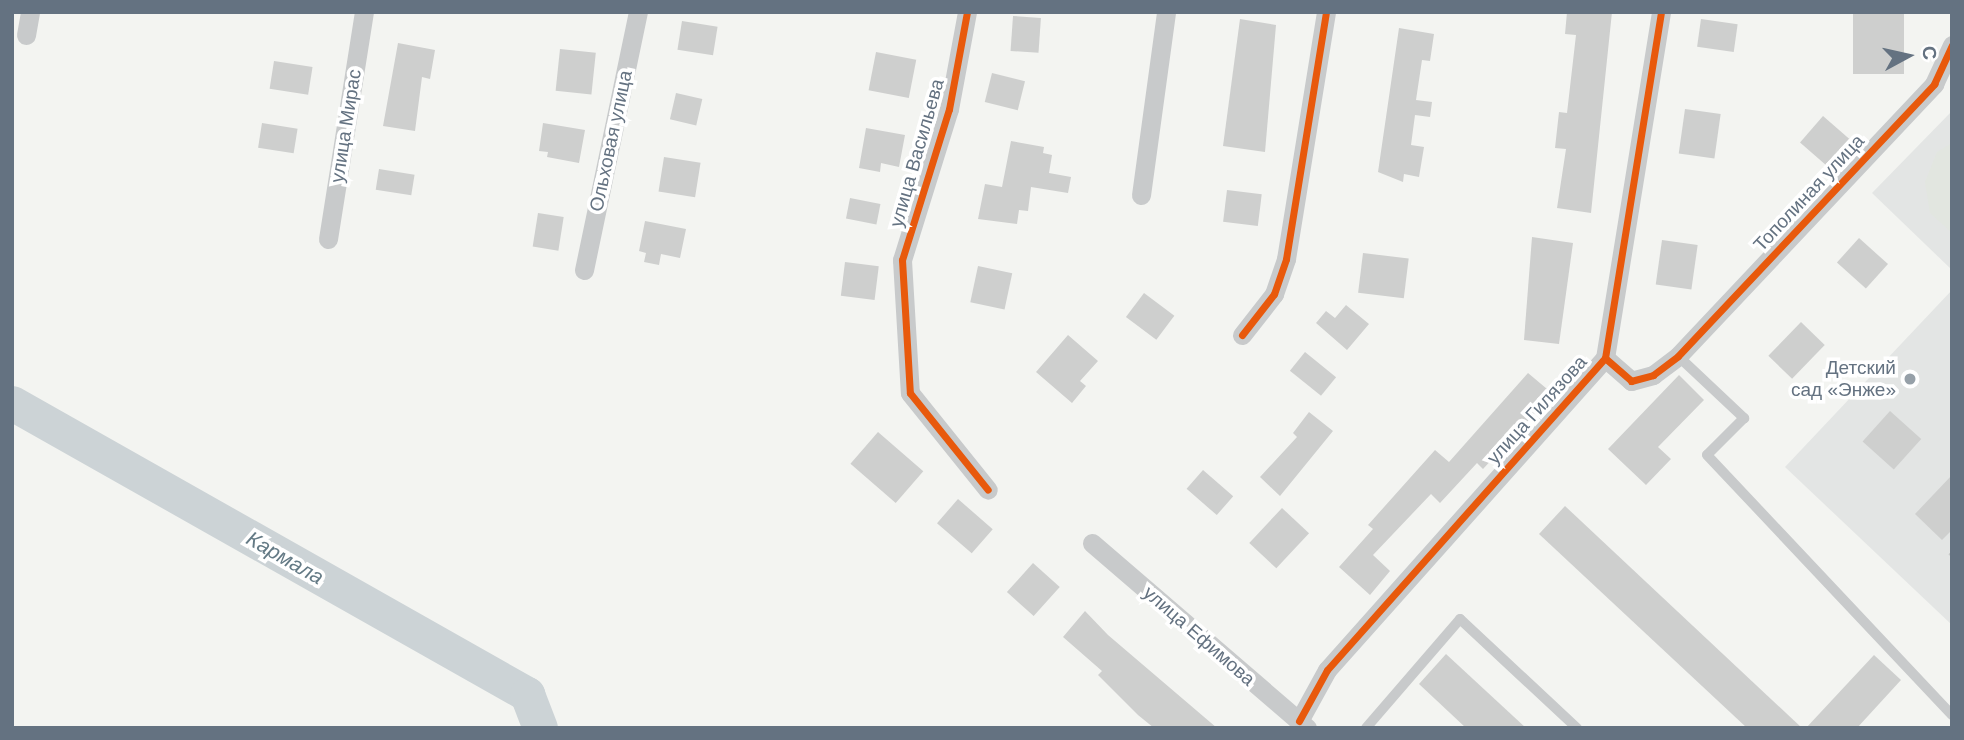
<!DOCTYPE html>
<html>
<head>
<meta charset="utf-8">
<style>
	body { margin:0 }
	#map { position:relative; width:1964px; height:740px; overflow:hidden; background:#f3f4f1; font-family:Helvetica,sans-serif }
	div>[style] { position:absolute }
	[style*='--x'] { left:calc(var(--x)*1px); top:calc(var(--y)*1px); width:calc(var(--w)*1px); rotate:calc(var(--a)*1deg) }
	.built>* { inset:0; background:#e3e5e4 }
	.green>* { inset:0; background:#e2e6e0 }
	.river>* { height:35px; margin:-17.5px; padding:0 17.5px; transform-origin:17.5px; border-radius:17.5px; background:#ccd3d6 }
	.building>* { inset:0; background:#cecfce; transform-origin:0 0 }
	.path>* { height:3.5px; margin-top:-1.75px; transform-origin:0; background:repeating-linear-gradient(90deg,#c7c8c7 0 3.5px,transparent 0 7px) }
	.lane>* { height:10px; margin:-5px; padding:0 5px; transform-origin:5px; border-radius:5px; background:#c8cacb }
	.street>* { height:19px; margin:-9.5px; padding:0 9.5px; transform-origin:9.5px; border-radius:9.5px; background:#c8cacb }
	.cycleway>* { height:7px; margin:-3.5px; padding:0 3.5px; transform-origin:3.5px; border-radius:3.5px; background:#e8590c }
	.dots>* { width:19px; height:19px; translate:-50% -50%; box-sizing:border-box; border:4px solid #fff; border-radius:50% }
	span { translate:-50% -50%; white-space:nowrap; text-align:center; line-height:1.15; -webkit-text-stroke:7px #fff; paint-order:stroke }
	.street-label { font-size:19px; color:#647281 }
	.poi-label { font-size:19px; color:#647281 }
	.right { translate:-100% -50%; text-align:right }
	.water-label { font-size:21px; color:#647a85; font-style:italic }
	.frame { position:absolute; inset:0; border:14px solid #647281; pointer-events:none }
	.north { position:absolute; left:1873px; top:21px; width:70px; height:70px; -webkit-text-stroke:5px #fff; paint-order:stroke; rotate:82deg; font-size:19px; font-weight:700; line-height:28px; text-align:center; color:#647281 }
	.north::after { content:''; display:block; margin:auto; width:24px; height:32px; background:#647281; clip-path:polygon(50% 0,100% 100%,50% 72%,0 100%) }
</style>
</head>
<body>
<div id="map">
	<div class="built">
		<div style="clip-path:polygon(1952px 111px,1952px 270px,1872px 193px)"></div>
		<div style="clip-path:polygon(1952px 290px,1952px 625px,1785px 467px)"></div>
	</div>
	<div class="green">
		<div style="clip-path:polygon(1952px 143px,1952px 233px,1930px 213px,1925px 182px,1937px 152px)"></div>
	</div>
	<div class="river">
		<div style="--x:12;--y:403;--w:592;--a:29.47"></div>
		<div style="--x:527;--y:694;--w:36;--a:69"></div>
	</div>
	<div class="building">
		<div style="clip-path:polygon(1567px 12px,1612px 12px,1591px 213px,1557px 208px,1566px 149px,1555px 148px,1559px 112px,1567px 113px,1576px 35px,1565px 34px)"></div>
		<div style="left:1853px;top:12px;width:51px;height:62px"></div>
		<div style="left:1013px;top:16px;width:28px;height:35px;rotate:4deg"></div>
		<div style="clip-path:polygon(1240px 19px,1276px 25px,1265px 152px,1223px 146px)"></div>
		<div style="left:1701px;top:19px;width:37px;height:28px;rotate:8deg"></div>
		<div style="left:682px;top:21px;width:36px;height:29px;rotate:9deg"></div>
		<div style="clip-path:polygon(1399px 28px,1434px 34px,1430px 61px,1422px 60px,1416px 100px,1432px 102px,1430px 117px,1415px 115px,1411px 145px,1424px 147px,1419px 177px,1404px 174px,1403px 182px,1378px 172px)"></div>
		<div style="clip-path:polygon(398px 43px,435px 50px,430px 79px,422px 77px,415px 131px,383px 126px)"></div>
		<div style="left:560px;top:49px;width:36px;height:42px;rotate:6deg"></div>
		<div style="left:876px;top:52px;width:41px;height:39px;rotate:11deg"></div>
		<div style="left:274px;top:61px;width:39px;height:28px;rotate:9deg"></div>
		<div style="left:992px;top:73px;width:34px;height:30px;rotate:14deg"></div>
		<div style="left:676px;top:93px;width:27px;height:27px;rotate:13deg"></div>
		<div style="left:1685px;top:109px;width:36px;height:45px;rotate:8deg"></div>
		<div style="left:1823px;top:116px;width:35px;height:35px;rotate:41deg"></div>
		<div style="left:262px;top:123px;width:36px;height:25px;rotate:9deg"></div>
		<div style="clip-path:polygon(543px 123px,585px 130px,579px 163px,547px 157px,548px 152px,539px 151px)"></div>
		<div style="clip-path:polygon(866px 128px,905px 135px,899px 167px,881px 163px,880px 172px,859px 168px)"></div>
		<div style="clip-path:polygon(1011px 141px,1044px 147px,1043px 153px,1052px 155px,1049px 173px,1071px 177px,1068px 193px,1031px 187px,1028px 211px,1019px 210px,1017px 224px,978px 219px,985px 184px,1002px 187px)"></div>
		<div style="left:664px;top:157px;width:37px;height:35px;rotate:9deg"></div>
		<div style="left:379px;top:169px;width:36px;height:21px;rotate:9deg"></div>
		<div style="left:1227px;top:190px;width:35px;height:32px;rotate:7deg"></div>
		<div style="left:850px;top:198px;width:31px;height:21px;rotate:11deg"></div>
		<div style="left:538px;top:213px;width:26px;height:34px;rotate:9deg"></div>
		<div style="clip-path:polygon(645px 221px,686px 229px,680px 258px,661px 254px,659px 265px,644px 262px,646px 253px,639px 251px)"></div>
		<div style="clip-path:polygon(1532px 237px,1573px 243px,1559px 344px,1524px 340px)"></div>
		<div style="left:1859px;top:238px;width:39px;height:33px;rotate:42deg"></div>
		<div style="left:1662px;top:240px;width:36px;height:45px;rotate:8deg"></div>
		<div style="left:1363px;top:253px;width:46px;height:40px;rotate:7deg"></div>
		<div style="left:845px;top:262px;width:34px;height:34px;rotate:7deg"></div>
		<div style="left:978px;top:266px;width:35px;height:37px;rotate:12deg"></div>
		<div style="left:1144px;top:293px;width:38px;height:30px;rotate:37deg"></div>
		<div style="clip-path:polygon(1346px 305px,1369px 324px,1347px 350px,1316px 323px,1326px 311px,1335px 318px)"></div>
		<div style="left:1801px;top:322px;width:33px;height:47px;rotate:44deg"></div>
		<div style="clip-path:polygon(1068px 335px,1098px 361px,1080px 381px,1086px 386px,1072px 403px,1036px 372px)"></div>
		<div style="left:1305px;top:352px;width:40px;height:24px;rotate:39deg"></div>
		<div style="clip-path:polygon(1528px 373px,1553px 394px,1483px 469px,1477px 463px,1440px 503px,1431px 494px,1373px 555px,1390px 571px,1370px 595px,1339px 567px,1373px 529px,1368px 525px,1435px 450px,1449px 462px)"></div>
		<div style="clip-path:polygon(1679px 375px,1704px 400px,1658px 447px,1671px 459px,1646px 485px,1608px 449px)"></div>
		<div style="left:1890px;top:411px;width:42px;height:41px;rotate:42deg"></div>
		<div style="clip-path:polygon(1309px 412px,1333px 431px,1280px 496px,1260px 477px,1297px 437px,1293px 433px)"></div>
		<div style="left:878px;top:432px;width:60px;height:42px;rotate:41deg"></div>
		<div style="left:1203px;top:470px;width:40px;height:25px;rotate:41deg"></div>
		<div style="clip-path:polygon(1952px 475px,1952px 530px,1942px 540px,1915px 514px)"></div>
		<div style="left:958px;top:499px;width:46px;height:32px;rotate:41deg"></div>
		<div style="clip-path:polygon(1565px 506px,1802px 728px,1747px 728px,1539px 534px)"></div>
		<div style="left:1282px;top:508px;width:37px;height:48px;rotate:43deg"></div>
		<div style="left:1033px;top:563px;width:36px;height:39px;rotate:42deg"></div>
		<div style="clip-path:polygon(1085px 611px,1108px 635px,1217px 728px,1154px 728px,1138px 715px,1098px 675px,1102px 671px,1063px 637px)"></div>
		<div style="clip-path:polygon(1446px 654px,1526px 728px,1466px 728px,1419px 684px)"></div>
		<div style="clip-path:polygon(1874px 655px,1901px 680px,1857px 728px,1806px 728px)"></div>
	</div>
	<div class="path">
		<div style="--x:1950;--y:553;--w:3;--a:45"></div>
	</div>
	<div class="lane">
		<div style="--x:1678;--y:356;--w:91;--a:43.2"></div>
		<div style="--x:1744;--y:418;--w:52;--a:135"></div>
		<div style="--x:1707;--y:455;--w:357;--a:46.7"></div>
		<div style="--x:1366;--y:728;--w:144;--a:-49.2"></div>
		<div style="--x:1460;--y:619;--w:160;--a:43"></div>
	</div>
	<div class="street">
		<div style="--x:967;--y:12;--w:99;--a:100.5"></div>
		<div style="--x:949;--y:109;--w:158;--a:107.3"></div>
		<div style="--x:902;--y:260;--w:133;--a:86.6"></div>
		<div style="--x:910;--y:393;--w:124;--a:51.2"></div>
		<div style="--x:26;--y:35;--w:23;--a:-80"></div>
		<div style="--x:1141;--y:195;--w:185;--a:-82.2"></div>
		<div style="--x:328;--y:239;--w:230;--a:-81"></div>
		<div style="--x:584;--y:270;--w:264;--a:-78.2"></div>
		<div style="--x:1242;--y:335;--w:52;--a:-52"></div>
		<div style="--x:1274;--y:294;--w:37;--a:-71"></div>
		<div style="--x:1286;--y:259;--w:250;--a:-80.8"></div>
		<div style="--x:1605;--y:358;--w:35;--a:41"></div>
		<div style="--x:1631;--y:381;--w:23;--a:-15"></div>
		<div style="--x:1653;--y:375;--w:31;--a:-37"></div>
		<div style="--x:1678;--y:356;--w:374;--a:-46.7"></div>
		<div style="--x:1934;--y:84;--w:43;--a:-65.2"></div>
		<div style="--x:1092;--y:543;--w:284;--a:40.7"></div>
		<div style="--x:1299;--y:721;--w:58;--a:-61.2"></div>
		<div style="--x:1327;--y:670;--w:418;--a:-48.3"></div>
		<div style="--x:1605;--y:358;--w:351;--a:-80.8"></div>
	</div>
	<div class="cycleway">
		<div style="--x:967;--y:12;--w:99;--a:100.5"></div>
		<div style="--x:949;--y:109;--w:158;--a:107.3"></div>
		<div style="--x:902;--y:260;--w:133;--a:86.6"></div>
		<div style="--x:910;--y:393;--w:124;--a:51.2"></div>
		<div style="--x:1242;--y:335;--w:52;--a:-52"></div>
		<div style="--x:1274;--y:294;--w:37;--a:-71"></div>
		<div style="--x:1286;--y:259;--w:250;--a:-80.8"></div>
		<div style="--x:1605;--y:358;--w:35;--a:41"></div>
		<div style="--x:1631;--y:381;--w:23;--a:-15"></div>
		<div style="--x:1653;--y:375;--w:31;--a:-37"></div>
		<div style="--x:1678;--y:356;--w:374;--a:-46.7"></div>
		<div style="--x:1934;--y:84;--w:43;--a:-65.2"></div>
		<div style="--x:1299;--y:721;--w:58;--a:-61.2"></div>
		<div style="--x:1327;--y:670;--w:418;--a:-48.3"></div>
		<div style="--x:1605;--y:358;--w:351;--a:-80.8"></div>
	</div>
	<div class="dots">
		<div style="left:1910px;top:379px;background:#96a0a8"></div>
	</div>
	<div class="street-label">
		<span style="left:346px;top:126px;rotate:-81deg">улица Мирас</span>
		<span style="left:611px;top:141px;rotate:-78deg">Ольховая улица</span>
		<span style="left:917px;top:153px;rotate:-74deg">улица Васильева</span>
		<span style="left:1809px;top:193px;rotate:-47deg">Тополиная улица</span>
		<span style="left:1537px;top:410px;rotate:-48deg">улица Гилязова</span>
		<span style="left:1199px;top:636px;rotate:41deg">улица Ефимова</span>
	</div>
	<div class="poi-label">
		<span class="right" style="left:1896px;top:379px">Детский<br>сад «Энже»</span>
	</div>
	<div class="water-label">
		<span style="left:285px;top:558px;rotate:30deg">Кармала</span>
	</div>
	<div class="frame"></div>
	<div class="north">С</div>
</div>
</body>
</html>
